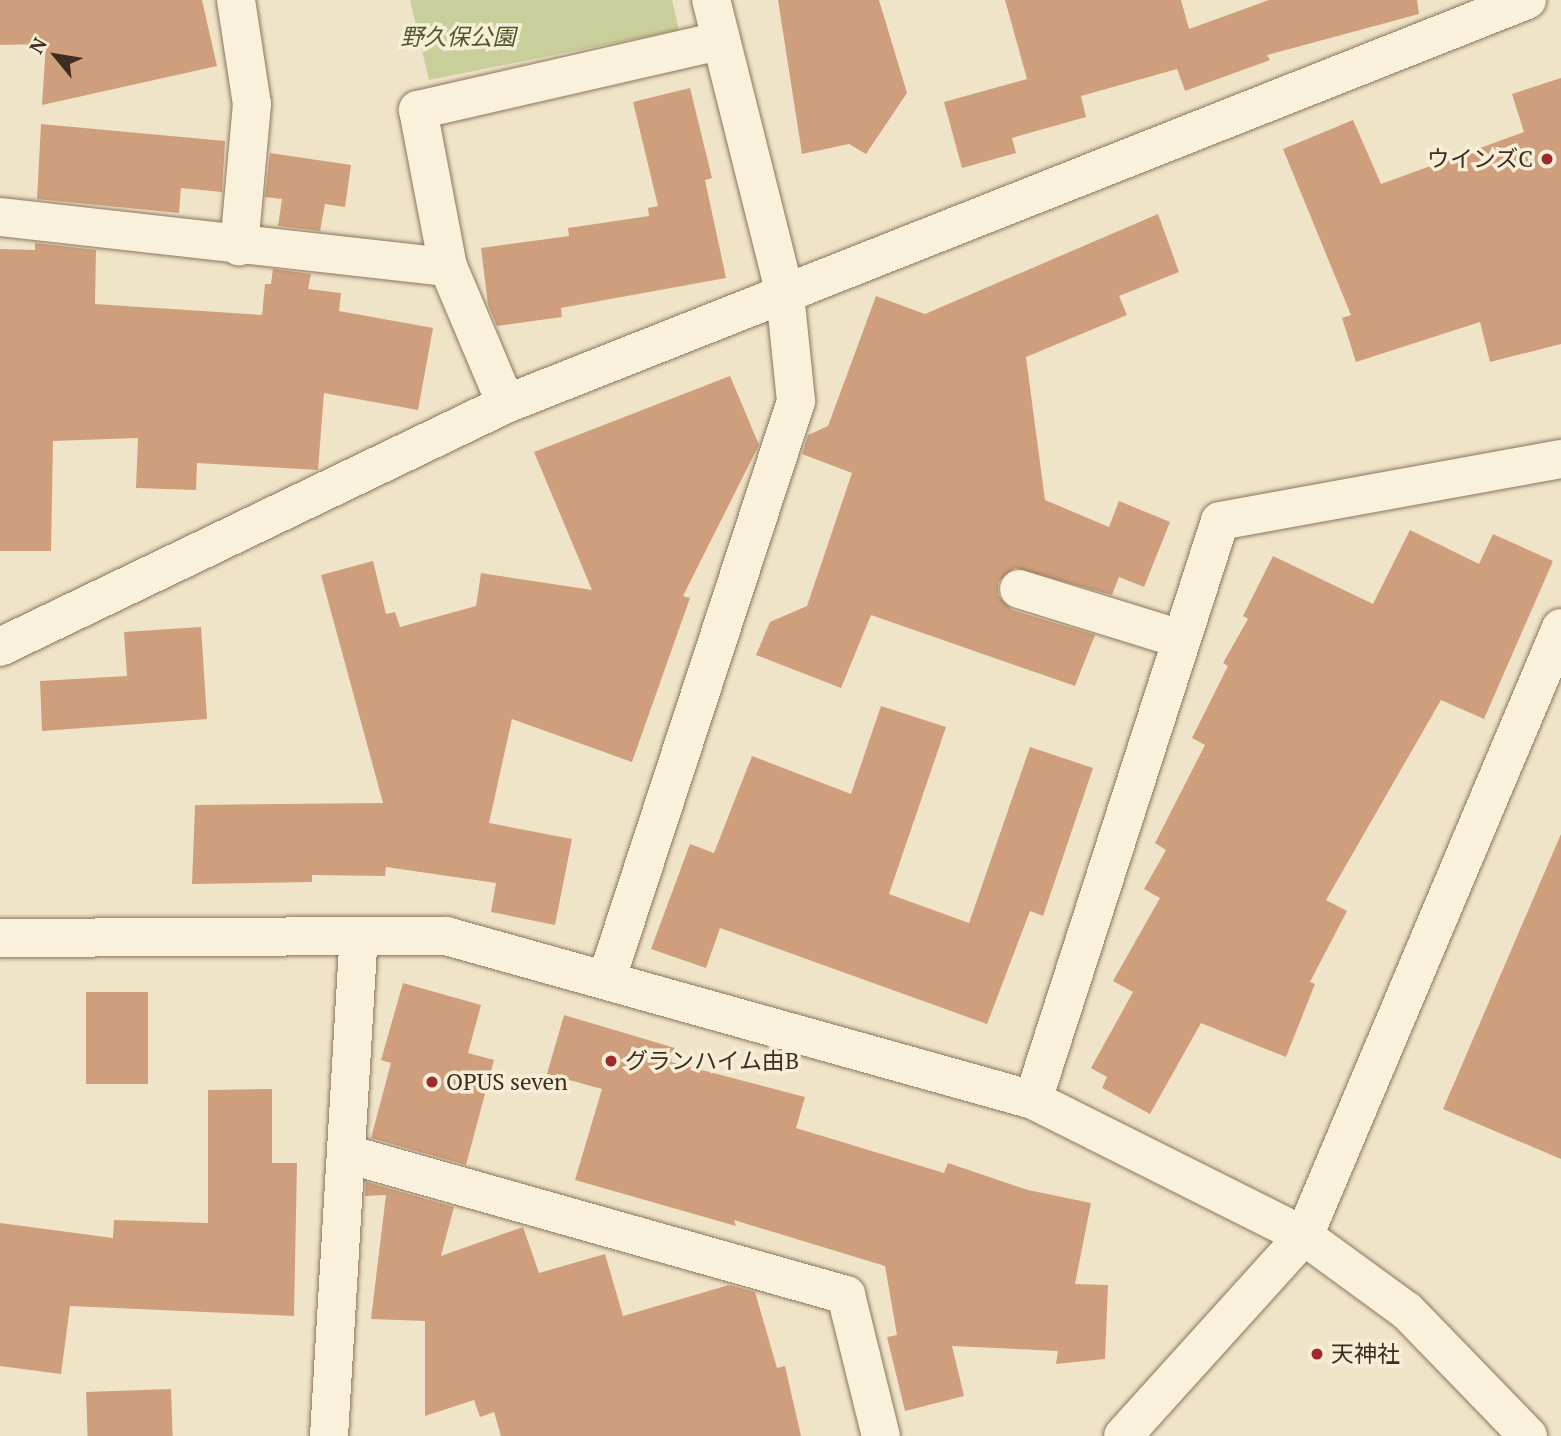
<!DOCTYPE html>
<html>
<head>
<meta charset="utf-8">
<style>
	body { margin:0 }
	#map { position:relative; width:1561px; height:1436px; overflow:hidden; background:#f0e4c8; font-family:"PT Serif","Noto Sans JP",serif }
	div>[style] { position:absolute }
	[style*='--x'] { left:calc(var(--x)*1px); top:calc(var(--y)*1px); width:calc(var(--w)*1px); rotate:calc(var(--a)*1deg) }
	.green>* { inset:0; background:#c9cf9b }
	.building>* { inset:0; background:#cf9f7d; transform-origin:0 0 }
	.roads { filter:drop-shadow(0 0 2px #8d765c) drop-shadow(0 0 2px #8d765c) }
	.minor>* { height:38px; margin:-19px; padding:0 19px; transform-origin:19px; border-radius:19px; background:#faf1dc }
	.dots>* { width:19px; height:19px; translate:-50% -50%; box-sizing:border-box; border:4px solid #f7eed8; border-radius:50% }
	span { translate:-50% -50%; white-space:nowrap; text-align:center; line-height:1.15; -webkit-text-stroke:7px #f7eed8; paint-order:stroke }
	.park-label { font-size:23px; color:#4d5a26; font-style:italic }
	.poi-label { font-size:23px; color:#3d2e20 }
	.right { translate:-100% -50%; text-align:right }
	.left { translate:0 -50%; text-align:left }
	.north { position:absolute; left:21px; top:21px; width:70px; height:70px; -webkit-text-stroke:5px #f7eed8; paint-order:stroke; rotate:300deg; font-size:19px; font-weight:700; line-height:28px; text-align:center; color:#3d2e20 }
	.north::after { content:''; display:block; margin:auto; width:24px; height:32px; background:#3d2e20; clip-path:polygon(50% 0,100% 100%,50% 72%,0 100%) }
</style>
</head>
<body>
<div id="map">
	<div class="green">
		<div style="clip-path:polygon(410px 0,672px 0,679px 30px,429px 80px)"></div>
	</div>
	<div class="building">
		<div style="clip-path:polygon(0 0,202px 0,217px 66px,42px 105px,46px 44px,0 45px)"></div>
		<div style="clip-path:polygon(778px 0,879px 0,907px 93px,866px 154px,849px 144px,802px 154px)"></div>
		<div style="clip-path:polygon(1005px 0,1181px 0,1189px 29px,1269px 0,1417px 0,1419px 14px,1267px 55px,1270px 60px,1185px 91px,1177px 69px,1081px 96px,1086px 117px,1012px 138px,1016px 153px,962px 168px,944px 102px,1027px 79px)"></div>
		<div style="clip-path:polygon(1561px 78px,1561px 344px,1490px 362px,1480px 322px,1356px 362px,1342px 318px,1351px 315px,1283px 149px,1353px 120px,1381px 184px,1524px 132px,1512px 94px)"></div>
		<div style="clip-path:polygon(690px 88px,712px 178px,705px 180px,726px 278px,561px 308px,562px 317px,497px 326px,488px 305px,481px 248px,569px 236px,568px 228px,649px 216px,648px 208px,658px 206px,633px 102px)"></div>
		<div style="clip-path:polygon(41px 124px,225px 141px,222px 192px,181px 188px,179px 213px,37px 199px)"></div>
		<div style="clip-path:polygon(270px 153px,351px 165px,345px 207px,325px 204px,320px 231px,278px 226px,282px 199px,265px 197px)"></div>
		<div style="clip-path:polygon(1158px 214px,1179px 272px,1119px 296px,1127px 315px,1026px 357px,1045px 500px,1109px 527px,1119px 501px,1170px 522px,1144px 587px,1119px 577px,1112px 595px,1015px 568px,998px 582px,998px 595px,1012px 610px,1095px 635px,1075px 686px,871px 615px,841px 688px,756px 655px,770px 622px,807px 606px,852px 473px,802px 454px,808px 435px,828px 426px,876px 296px,925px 314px)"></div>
		<div style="clip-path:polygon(35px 243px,96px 250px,95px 304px,262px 315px,265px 284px,271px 284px,273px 269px,311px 274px,308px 289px,341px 293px,339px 311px,433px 328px,418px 410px,324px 393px,318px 470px,197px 463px,196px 490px,136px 488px,138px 438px,53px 441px,51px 551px,0 551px,0 249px,35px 250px)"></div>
		<div style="clip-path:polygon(730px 376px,759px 445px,683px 596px,690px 598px,632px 762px,512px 719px,489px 823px,572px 839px,555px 925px,491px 912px,496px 883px,386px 867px,385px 876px,312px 875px,312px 882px,192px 884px,195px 805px,383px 803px,321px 575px,373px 561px,386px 614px,395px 612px,400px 627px,476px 606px,481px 573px,592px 590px,534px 452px)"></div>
		<div style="clip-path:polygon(1410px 530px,1479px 564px,1493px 534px,1553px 561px,1484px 719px,1441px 700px,1326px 900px,1347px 911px,1310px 982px,1315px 984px,1286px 1057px,1201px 1023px,1150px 1114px,1102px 1088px,1107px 1077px,1091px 1068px,1133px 992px,1113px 981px,1160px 898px,1144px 889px,1166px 850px,1155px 843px,1205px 745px,1192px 738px,1228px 666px,1223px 663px,1248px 619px,1243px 616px,1273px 556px,1373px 604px)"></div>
		<div style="clip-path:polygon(201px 627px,207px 719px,42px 731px,40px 681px,127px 676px,124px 632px)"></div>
		<div style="clip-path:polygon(881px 706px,946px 727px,889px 894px,969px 923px,1030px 747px,1093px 768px,1043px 916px,1030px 911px,987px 1024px,720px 928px,706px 968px,651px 949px,690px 844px,714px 853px,752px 756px,851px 794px)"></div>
		<div style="clip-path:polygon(1561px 834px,1561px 1159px,1443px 1109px)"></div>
		<div style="clip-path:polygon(403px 983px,481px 1005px,468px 1053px,494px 1060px,466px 1165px,371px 1138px,391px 1063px,381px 1060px)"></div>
		<div style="left:86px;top:992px;width:62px;height:92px"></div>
		<div style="clip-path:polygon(564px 1015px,675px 1048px,671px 1062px,805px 1097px,796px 1128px,944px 1173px,948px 1163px,1028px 1190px,1091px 1203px,1075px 1284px,1108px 1285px,1105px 1359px,1056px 1364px,1058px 1351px,952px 1346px,964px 1396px,905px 1411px,887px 1337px,897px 1335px,885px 1266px,734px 1220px,736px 1226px,575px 1180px,602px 1089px,547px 1074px)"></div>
		<div style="clip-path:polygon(272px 1089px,272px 1163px,297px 1163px,294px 1316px,70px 1306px,61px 1374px,0 1366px,0 1223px,113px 1238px,114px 1220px,208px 1223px,208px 1090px)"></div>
		<div style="clip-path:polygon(366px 1182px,454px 1207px,441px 1256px,523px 1227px,539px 1273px,605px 1254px,623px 1316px,729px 1285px,755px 1292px,777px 1368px,785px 1366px,801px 1436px,501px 1436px,494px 1412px,480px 1417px,474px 1400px,425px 1416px,425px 1321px,371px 1319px,386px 1195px,365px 1196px)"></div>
		<div style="left:171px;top:1389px;width:47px;height:85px;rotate:88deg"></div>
	</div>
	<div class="roads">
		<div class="minor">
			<div style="--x:236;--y:0;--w:105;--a:81.3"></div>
			<div style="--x:252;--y:104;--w:143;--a:95.2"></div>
			<div style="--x:0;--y:217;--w:451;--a:6.4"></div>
			<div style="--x:506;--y:404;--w:149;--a:-112.9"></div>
			<div style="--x:448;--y:267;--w:160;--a:-100.8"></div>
			<div style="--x:418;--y:110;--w:309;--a:-12.9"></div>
			<div style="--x:1019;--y:589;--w:170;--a:17.2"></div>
			<div style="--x:0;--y:647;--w:561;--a:-25.65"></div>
			<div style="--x:506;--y:404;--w:1098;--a:-21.59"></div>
			<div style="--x:0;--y:938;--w:446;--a:-0.3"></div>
			<div style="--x:446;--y:936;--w:609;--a:15.61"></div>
			<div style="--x:1033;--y:1100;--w:303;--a:26.6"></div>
			<div style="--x:1304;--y:1236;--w:127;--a:36.1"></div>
			<div style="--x:1407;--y:1311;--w:174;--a:45.9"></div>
			<div style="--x:607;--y:978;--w:607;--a:-71.86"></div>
			<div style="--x:796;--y:401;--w:108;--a:-95.9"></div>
			<div style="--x:785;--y:294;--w:303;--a:-104.1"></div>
			<div style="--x:1033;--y:1100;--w:608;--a:-72.1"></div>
			<div style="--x:1220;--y:521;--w:347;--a:-10.3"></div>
			<div style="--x:347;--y:1154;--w:519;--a:15.78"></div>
			<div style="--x:846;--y:1295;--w:145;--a:76.1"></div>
			<div style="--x:329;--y:1436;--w:499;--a:-86.6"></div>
			<div style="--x:1123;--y:1436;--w:270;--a:-47.9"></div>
			<div style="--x:1304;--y:1236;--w:660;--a:-67.09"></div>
		</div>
	</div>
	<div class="dots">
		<div style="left:1547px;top:159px;background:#9e2a2b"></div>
		<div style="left:611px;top:1061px;background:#9e2a2b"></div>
		<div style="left:432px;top:1082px;background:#9e2a2b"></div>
		<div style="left:1317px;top:1354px;background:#9e2a2b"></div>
	</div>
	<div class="park-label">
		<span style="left:458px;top:37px">野久保公園</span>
	</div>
	<div class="poi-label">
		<span class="right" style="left:1533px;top:159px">ウインズC</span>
		<span class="left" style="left:625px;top:1061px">グランハイム由B</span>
		<span class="left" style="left:446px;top:1082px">OPUS seven</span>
		<span class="left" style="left:1331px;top:1354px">天神社</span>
	</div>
	<div class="north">N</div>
</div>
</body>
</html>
